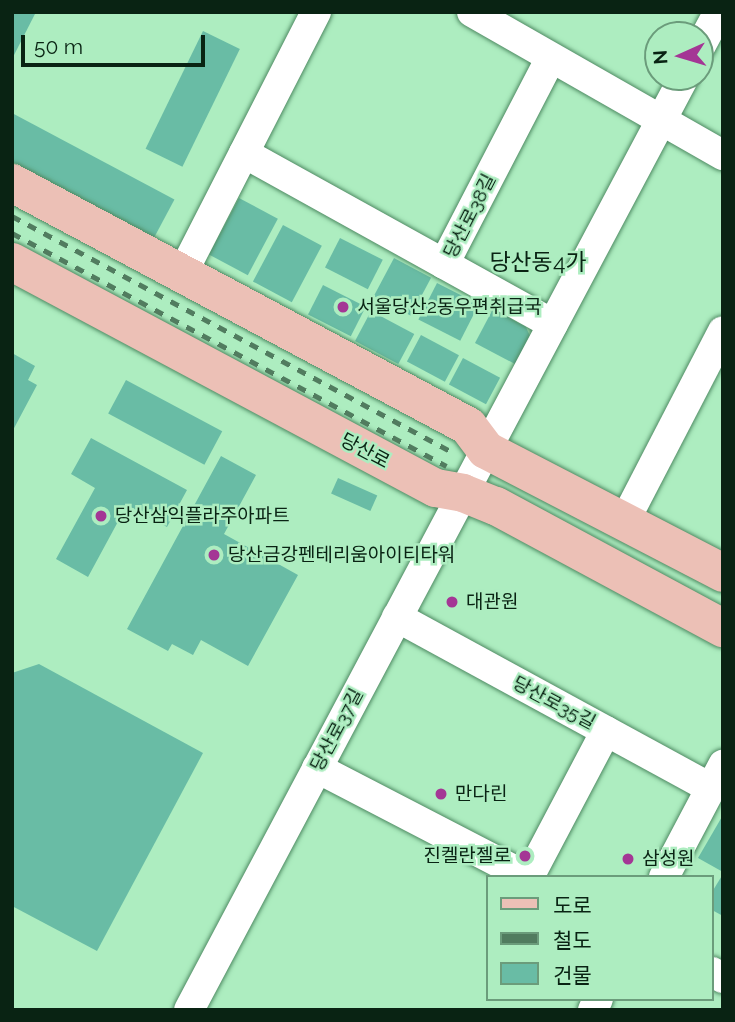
<!DOCTYPE html>
<html>
<head>
<meta charset="utf-8">
<style>
	body { margin:0 }
	#map { position:relative; width:735px; height:1022px; overflow:hidden; background:#adedc0; font-family:Raleway,"Noto Sans KR",sans-serif }
	div>[style] { position:absolute }
	[style*='--x'] { left:calc(var(--x)*1px); top:calc(var(--y)*1px); width:calc(var(--w)*1px); rotate:calc(var(--a)*1deg) }
	.building>* { inset:0; background:#69bca5; transform-origin:0 0 }
	.roads { filter:drop-shadow(0 0 2px #4e8a62) drop-shadow(0 0 2px #4e8a62) }
	.minor>* { height:30px; margin:-15px; padding:0 15px; transform-origin:15px; border-radius:15px; background:#fff }
	.major>* { height:38px; margin:-19px; padding:0 19px; transform-origin:19px; border-radius:19px; background:#ecc0b6 }
	.rail>* { height:5px; margin-top:-2.5px; transform-origin:0; background:repeating-linear-gradient(90deg,#517c5f 0 9px,transparent 0 18px) }
	.dots>* { width:19px; height:19px; translate:-50% -50%; box-sizing:border-box; border:4px solid #adedc0; border-radius:50% }
	span { translate:-50% -50%; white-space:nowrap; text-align:center; line-height:1.15; -webkit-text-stroke:5px #adedc0; paint-order:stroke }
	.street-label { font-size:19px; color:#092313 }
	.poi-label { font-size:19px; color:#092313 }
	.left { translate:0 -50%; text-align:left }
	.right { translate:-100% -50%; text-align:right }
	.quarter-label { font-size:23px; color:#092313 }
	.frame { position:absolute; inset:0; border:14px solid #092313; pointer-events:none }
	.legend { position:absolute; left:486px; top:875px; width:228px; height:126px; box-sizing:border-box; background:#adedc0; border:2px solid #6b9c7b; margin:0; padding:9px 12px; list-style:none; font-size:21px; color:#092313 }
	.legend li { display:flex; align-items:center; gap:14px; height:35px }
	.legend b { width:35px; border:2px solid #6b9c7b }
	.north { position:absolute; left:644px; top:21px; width:70px; height:70px; box-sizing:border-box; background:#adedc0; border:2px solid #6b9c7b; border-radius:50%; rotate:266deg; font-size:19px; font-weight:700; line-height:28px; text-align:center; color:#092313 }
	.north::after { content:''; display:block; margin:auto; width:24px; height:32px; background:#a43695; clip-path:polygon(50% 0,100% 100%,50% 72%,0 100%) }
	.scale { position:absolute; left:21px; top:35px; width:184px; height:32px; box-sizing:border-box; border:4px solid #092313; border-top:0; padding-left:9px; font-size:21px; line-height:24px; white-space:nowrap; color:#092313; -webkit-text-stroke:5px #adedc0; paint-order:stroke }
</style>
</head>
<body>
<div id="map">
	<div class="building">
		<div style="clip-path:polygon(12px 12px,36px 12px,12px 59px)"></div>
		<div style="left:203px;top:31px;width:41px;height:131px;rotate:26deg"></div>
		<div style="left:12px;top:113px;width:184px;height:43px;rotate:28deg"></div>
		<div style="left:239px;top:198px;width:44px;height:64px;rotate:28deg"></div>
		<div style="left:283px;top:225px;width:44px;height:64px;rotate:28deg"></div>
		<div style="left:340px;top:238px;width:48px;height:33px;rotate:27deg"></div>
		<div style="left:394px;top:258px;width:42px;height:43px;rotate:28deg"></div>
		<div style="left:437px;top:283px;width:47px;height:41px;rotate:27deg"></div>
		<div style="left:323px;top:285px;width:48px;height:33px;rotate:27deg"></div>
		<div style="clip-path:polygon(493px 309px,526px 327px,530px 336px,515px 364px,475px 343px)"></div>
		<div style="left:371px;top:311px;width:49px;height:34px;rotate:28deg"></div>
		<div style="left:421px;top:335px;width:43px;height:30px;rotate:28deg"></div>
		<div style="clip-path:polygon(12px 353px,35px 366px,28px 380px,37px 385px,12px 432px)"></div>
		<div style="left:463px;top:358px;width:42px;height:30px;rotate:28deg"></div>
		<div style="left:126px;top:380px;width:109px;height:38px;rotate:28deg"></div>
		<div style="clip-path:polygon(91px 438px,187px 490px,167px 527px,127px 505px,88px 577px,56px 559px,95px 488px,71px 474px)"></div>
		<div style="clip-path:polygon(221px 456px,256px 475px,224px 534px,298px 575px,248px 666px,201px 640px,193px 655px,172px 644px,168px 651px,127px 629px)"></div>
		<div style="left:338px;top:478px;width:43px;height:17px;rotate:24deg"></div>
		<div style="clip-path:polygon(39px 664px,203px 753px,97px 951px,12px 906px,12px 673px)"></div>
		<div style="clip-path:polygon(723px 815px,723px 872px,698px 858px)"></div>
		<div style="clip-path:polygon(723px 874px,723px 916px,712px 910px,712px 892px)"></div>
	</div>
	<div class="roads">
		<div class="minor">
			<div style="--x:472;--y:12;--w:289;--a:29.7"></div>
			<div style="--x:700;--y:47;--w:40;--a:-62"></div>
			<div style="--x:244;--y:153;--w:353;--a:29"></div>
			<div style="--x:444;--y:264;--w:232;--a:-62.6"></div>
			<div style="--x:182;--y:274;--w:294;--a:-62.9"></div>
			<div style="--x:623;--y:524;--w:217;--a:-62.6"></div>
			<div style="--x:397;--y:617;--w:358;--a:28.6"></div>
			<div style="--x:317;--y:768;--w:237;--a:27.4"></div>
			<div style="--x:529;--y:877;--w:165;--a:-62.2"></div>
			<div style="--x:664;--y:877;--w:127;--a:-62.2"></div>
			<div style="--x:712;--y:972;--w:13;--a:29"></div>
			<div style="--x:189;--y:1010;--w:1056;--a:-62.05"></div>
			<div style="--x:593;--y:1010;--w:12;--a:-66"></div>
		</div>
		<div class="major">
			<div style="--x:12;--y:183;--w:517;--a:28.05"></div>
			<div style="--x:468;--y:426;--w:30;--a:53"></div>
			<div style="--x:486;--y:450;--w:267;--a:27.4"></div>
			<div style="--x:12;--y:262;--w:480;--a:28.1"></div>
			<div style="--x:436;--y:488;--w:27;--a:10"></div>
			<div style="--x:463;--y:493;--w:35;--a:22"></div>
			<div style="--x:496;--y:506;--w:258;--a:28.3"></div>
		</div>
	</div>
	<div class="rail">
		<div style="--x:12;--y:216;--w:502;--a:28.2"></div>
		<div style="--x:12;--y:233;--w:493;--a:28.2"></div>
	</div>
	<div class="dots">
		<div style="left:343px;top:307px;background:#a43695"></div>
		<div style="left:101px;top:516px;background:#a43695"></div>
		<div style="left:214px;top:555px;background:#a43695"></div>
		<div style="left:452px;top:602px;background:#a43695"></div>
		<div style="left:441px;top:794px;background:#a43695"></div>
		<div style="left:525px;top:856px;background:#a43695"></div>
		<div style="left:628px;top:859px;background:#a43695"></div>
	</div>
	<div class="street-label">
		<span style="left:470px;top:216px;rotate:-63deg">당산로38길</span>
		<span style="left:365px;top:451px;rotate:28deg">당산로</span>
		<span style="left:554px;top:703px;rotate:28deg">당산로35길</span>
		<span style="left:337px;top:730px;rotate:-62deg">당산로37길</span>
	</div>
	<div class="poi-label">
		<span class="left" style="left:357px;top:307px">서울당산2동우편취급국</span>
		<span class="left" style="left:115px;top:516px">당산삼익플라주아파트</span>
		<span class="left" style="left:228px;top:555px">당산금강펜테리움아이티타워</span>
		<span class="left" style="left:466px;top:602px">대관원</span>
		<span class="left" style="left:455px;top:794px">만다린</span>
		<span class="right" style="left:511px;top:856px">진켈란젤로</span>
		<span class="left" style="left:642px;top:859px">삼성원</span>
	</div>
	<div class="quarter-label">
		<span style="left:538px;top:262px">당산동4가</span>
	</div>
	<div class="frame"></div>
	<ul class="legend">
	<li><b style="height:9px;background:#ecc0b6"></b>도로</li>
	<li><b style="height:9px;background:#517c5f"></b>철도</li>
	<li><b style="height:19px;background:#69bca5"></b>건물</li>
	</ul>
	<div class="north">N</div>
	<div class="scale">50 m</div>
</div>
</body>
</html>
